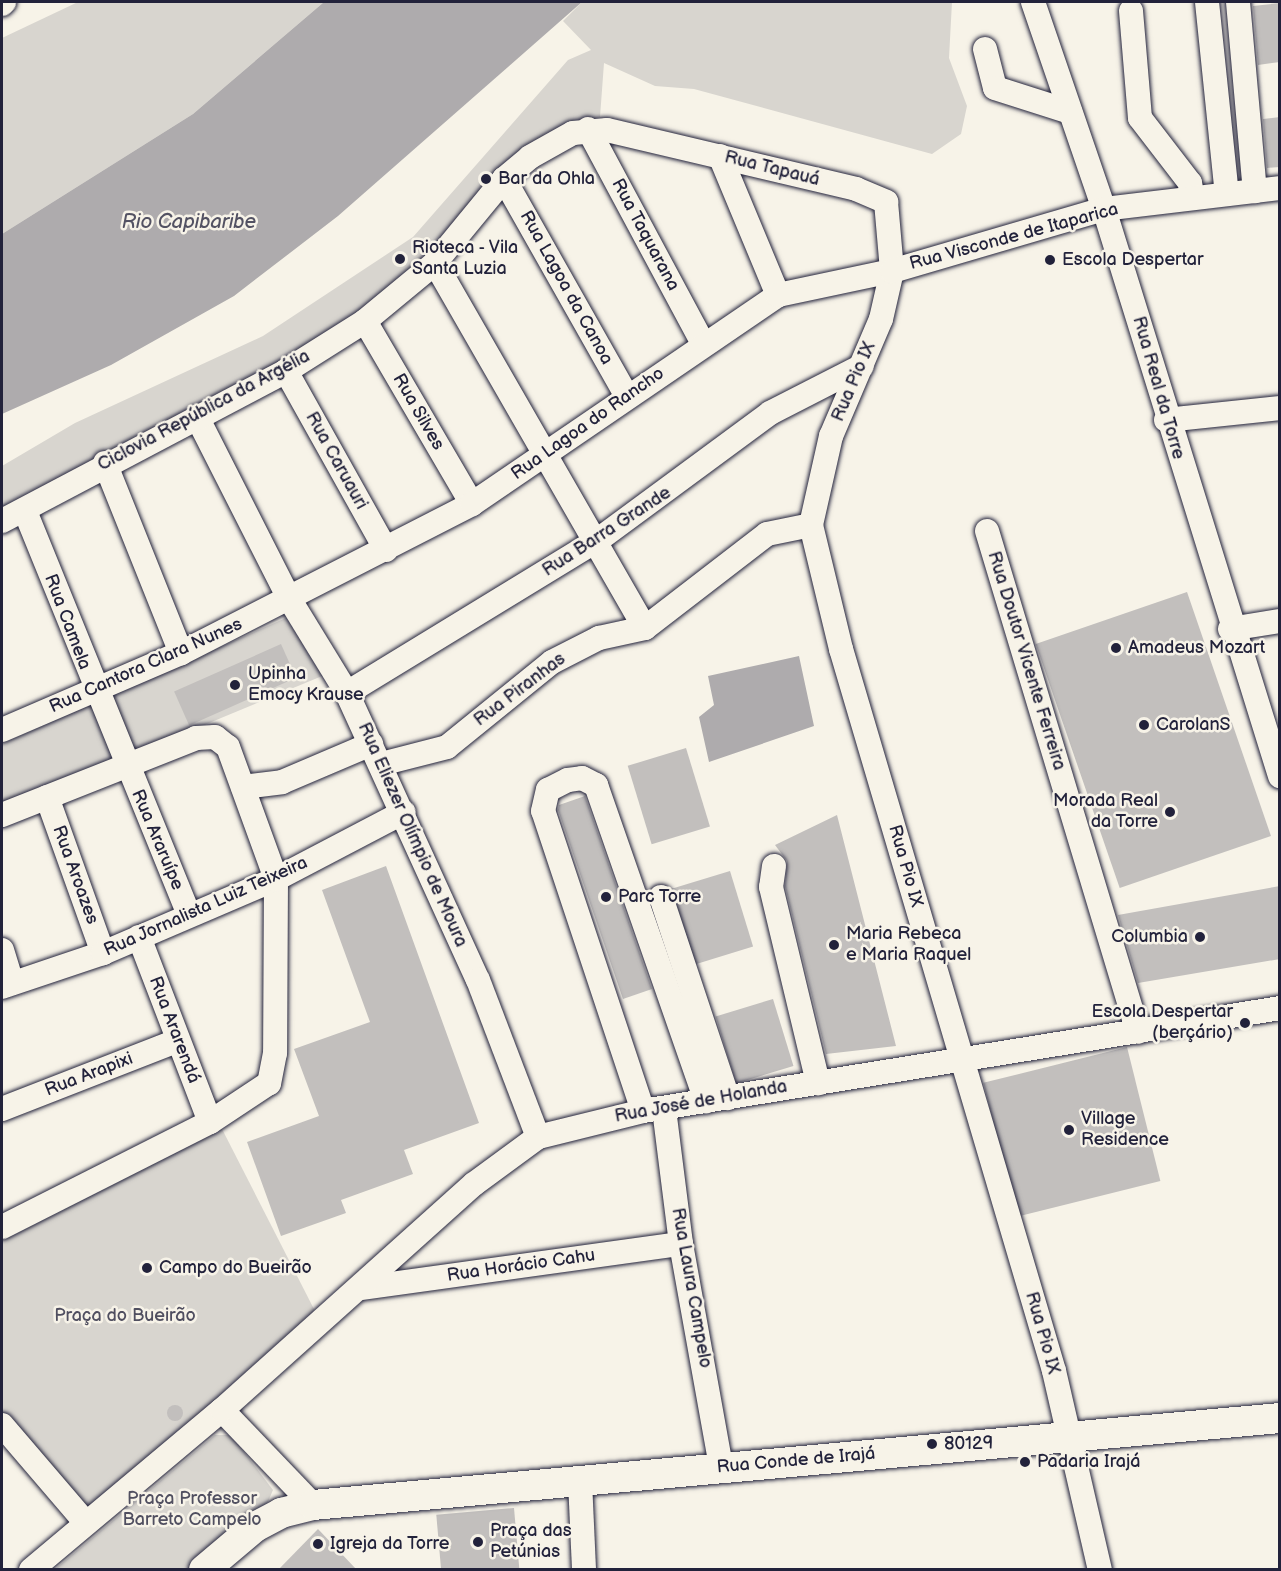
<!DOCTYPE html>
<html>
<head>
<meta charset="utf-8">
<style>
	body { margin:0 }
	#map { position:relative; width:1281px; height:1571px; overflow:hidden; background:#f7f3e8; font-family:"Balsamiq Sans",sans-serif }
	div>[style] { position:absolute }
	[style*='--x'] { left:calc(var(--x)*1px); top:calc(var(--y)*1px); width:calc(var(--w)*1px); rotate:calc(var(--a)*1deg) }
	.green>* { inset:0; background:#d8d5cf }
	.water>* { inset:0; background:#aeabad }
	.building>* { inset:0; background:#c2bfbd; transform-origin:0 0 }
	.round { border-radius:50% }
	.roads { filter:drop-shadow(0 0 2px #22223b) drop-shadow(0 0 2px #22223b) }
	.minor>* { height:24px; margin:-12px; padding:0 12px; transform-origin:12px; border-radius:12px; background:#f7f3e8 }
	.major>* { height:30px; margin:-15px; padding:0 15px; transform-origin:15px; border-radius:15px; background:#f7f3e8 }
	.dots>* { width:16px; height:16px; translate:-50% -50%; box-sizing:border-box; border:3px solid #f7f3e8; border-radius:50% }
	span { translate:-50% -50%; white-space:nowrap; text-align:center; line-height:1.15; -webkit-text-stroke:5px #f7f3e8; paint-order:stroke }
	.street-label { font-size:18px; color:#22223b }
	.poi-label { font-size:18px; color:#22223b }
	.left { translate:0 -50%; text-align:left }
	.right { translate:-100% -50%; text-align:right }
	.park-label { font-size:18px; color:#504f60 }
	.water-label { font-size:20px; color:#535263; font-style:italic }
	.frame { position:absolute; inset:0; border:3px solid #22223b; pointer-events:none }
</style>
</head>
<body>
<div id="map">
	<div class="green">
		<div style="clip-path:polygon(78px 2px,324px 2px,193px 114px,2px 234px,2px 38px)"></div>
		<div style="clip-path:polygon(582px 2px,952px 2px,949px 58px,967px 106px,961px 134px,932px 154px,694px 89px,655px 86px,604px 63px,600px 117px,545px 134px,426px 256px,348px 327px,2px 509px,2px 466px,75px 423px,263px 336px,413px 237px,568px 60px,591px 50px,563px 21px)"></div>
		<div style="clip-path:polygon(288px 617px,327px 674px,2px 809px,2px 744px)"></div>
		<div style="clip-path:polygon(222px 1129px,317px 1315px,92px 1505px,85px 1505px,2px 1415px,2px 1241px)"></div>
		<div style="clip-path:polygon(215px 1435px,231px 1435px,273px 1490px,267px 1504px,190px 1569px,54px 1570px)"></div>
	</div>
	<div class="water">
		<div style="clip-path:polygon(324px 2px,582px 2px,338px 216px,234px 296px,111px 365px,2px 414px,2px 234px,193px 114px)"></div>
		<div style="clip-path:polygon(799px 656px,814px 726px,709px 762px,699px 717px,714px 705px,708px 676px)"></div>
	</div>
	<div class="building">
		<div style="clip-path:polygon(1280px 3px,1280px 62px,1258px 65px,1253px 6px)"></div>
		<div style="clip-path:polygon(1280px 117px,1280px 167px,1267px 168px,1263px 119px)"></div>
		<div style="left:1187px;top:592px;width:258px;height:160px;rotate:71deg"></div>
		<div style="left:281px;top:644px;width:37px;height:117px;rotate:66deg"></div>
		<div style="left:686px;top:748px;width:82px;height:61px;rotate:73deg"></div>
		<div style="clip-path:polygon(585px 796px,652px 989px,623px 999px,558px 810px,559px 805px)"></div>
		<div style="clip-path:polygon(837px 815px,896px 1046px,826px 1054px,785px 886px,787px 861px,775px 845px)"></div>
		<div style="clip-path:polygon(386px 866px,479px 1123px,404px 1150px,413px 1174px,341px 1200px,346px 1213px,281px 1236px,247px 1142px,319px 1116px,294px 1049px,370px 1022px,322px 890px)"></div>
		<div style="left:730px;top:871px;width:79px;height:61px;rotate:73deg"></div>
		<div style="clip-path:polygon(1280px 886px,1280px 959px,1138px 983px,1118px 915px)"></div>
		<div style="left:773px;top:999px;width:70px;height:60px;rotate:73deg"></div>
		<div style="left:1127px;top:1047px;width:138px;height:148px;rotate:76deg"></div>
		<div class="round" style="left:167px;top:1405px;width:16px;height:16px"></div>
		<div style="left:514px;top:1508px;width:61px;height:78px;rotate:85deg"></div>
		<div style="clip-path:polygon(318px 1529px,356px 1569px,279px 1569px)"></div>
	</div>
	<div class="roads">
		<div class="minor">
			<div style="--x:1033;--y:2;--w:219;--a:71.1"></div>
			<div style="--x:1104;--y:209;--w:594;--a:72.76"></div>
			<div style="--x:1207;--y:2;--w:193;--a:84.1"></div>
			<div style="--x:1238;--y:2;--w:190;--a:84.9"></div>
			<div style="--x:2;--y:4;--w:3;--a:-45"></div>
			<div style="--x:1131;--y:11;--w:107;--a:85.2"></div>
			<div style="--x:1140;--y:118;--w:82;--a:52.4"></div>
			<div style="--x:1190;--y:183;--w:15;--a:79"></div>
			<div style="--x:985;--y:49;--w:40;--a:75.6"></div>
			<div style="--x:995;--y:88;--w:79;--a:17.7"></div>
			<div style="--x:588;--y:129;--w:242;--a:61.8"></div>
			<div style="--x:720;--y:156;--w:151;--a:67.4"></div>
			<div style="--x:504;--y:179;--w:249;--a:60.5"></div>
			<div style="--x:435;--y:263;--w:421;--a:60.1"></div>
			<div style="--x:365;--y:321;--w:212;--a:59.7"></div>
			<div style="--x:286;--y:371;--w:205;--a:60.8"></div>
			<div style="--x:197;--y:417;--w:205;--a:63.1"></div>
			<div style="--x:290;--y:600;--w:109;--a:58.5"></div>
			<div style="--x:347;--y:693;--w:315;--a:65.5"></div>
			<div style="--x:478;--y:980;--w:168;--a:69.1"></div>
			<div style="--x:1166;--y:420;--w:115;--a:-6"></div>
			<div style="--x:105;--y:463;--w:205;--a:68.2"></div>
			<div style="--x:25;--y:511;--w:435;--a:67.9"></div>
			<div style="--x:2;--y:521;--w:321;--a:-27.8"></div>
			<div style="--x:286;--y:371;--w:93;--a:-32.3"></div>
			<div style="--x:365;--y:321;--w:91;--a:-39.6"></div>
			<div style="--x:435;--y:263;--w:109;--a:-50.6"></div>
			<div style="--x:504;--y:179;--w:34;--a:-40"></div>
			<div style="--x:530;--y:157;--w:49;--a:-29.2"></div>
			<div style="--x:573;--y:133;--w:34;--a:-5"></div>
			<div style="--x:607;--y:130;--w:256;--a:13.3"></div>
			<div style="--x:856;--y:189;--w:33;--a:23"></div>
			<div style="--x:886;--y:202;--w:69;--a:85"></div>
			<div style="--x:892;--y:271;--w:49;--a:102.9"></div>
			<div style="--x:881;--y:319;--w:127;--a:113.1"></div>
			<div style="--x:831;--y:436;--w:91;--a:102.7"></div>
			<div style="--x:811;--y:525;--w:128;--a:76.4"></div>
			<div style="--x:841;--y:649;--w:753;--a:73.56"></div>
			<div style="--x:1054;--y:1371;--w:204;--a:77"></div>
			<div style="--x:987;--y:531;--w:523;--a:73.23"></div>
			<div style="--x:1230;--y:629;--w:51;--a:-9.1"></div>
			<div style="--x:347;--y:693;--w:294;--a:-31.4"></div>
			<div style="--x:598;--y:540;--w:214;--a:-36.4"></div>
			<div style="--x:770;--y:413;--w:103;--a:-27.1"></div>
			<div style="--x:2;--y:730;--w:195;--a:-23.3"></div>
			<div style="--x:181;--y:653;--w:327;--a:-27.1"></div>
			<div style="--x:472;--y:504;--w:371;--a:-34.3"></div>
			<div style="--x:778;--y:295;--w:116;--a:-11.9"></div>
			<div style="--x:892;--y:271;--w:221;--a:-16.3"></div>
			<div style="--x:1104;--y:209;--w:177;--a:-6.8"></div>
			<div style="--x:381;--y:764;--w:68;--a:-14.4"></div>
			<div style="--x:447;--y:747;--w:135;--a:-39"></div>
			<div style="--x:552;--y:662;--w:53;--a:-27.1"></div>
			<div style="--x:599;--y:638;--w:47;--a:-12.3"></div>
			<div style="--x:645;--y:628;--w:154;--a:-37.6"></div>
			<div style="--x:767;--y:534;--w:45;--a:-11.6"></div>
			<div style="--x:243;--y:787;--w:39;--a:-7"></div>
			<div style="--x:282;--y:782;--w:97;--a:-23.1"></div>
			<div style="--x:47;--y:797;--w:166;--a:70.3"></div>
			<div style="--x:2;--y:815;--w:209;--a:-21.6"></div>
			<div style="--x:196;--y:738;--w:19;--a:-3"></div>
			<div style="--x:215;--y:737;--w:16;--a:38"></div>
			<div style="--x:228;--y:747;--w:140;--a:70"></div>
			<div style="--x:276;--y:879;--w:174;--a:90.3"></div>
			<div style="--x:275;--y:1053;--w:31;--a:101"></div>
			<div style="--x:269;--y:1083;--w:71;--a:146.5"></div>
			<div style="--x:210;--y:1122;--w:233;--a:153.2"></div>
			<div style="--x:774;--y:866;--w:21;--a:98"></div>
			<div style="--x:771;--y:887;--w:202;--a:76.5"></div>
			<div style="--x:661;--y:897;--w:212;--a:71.6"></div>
			<div style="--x:139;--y:937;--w:198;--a:69"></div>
			<div style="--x:2;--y:950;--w:34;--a:73"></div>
			<div style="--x:2;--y:987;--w:107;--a:-18.6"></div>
			<div style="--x:103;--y:953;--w:188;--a:-23.2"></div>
			<div style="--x:276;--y:879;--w:144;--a:-27.6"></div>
			<div style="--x:2;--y:1109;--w:187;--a:-21.3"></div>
			<div style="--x:664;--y:1109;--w:136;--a:82.8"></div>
			<div style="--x:681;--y:1244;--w:227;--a:79.8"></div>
			<div style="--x:643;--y:1111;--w:316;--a:-108.4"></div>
			<div style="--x:543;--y:811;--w:22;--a:-77"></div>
			<div style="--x:548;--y:790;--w:22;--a:-27"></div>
			<div style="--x:568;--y:780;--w:14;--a:-8"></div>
			<div style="--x:582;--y:778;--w:16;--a:27"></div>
			<div style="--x:596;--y:785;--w:335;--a:70.8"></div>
			<div style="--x:362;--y:1288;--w:322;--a:-7.9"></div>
			<div style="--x:222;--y:1410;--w:132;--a:46.2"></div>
			<div style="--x:2;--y:1425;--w:129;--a:49.4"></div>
			<div style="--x:580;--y:1481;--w:89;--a:87.4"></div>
			<div style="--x:31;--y:1570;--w:249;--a:-40"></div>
			<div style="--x:222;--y:1410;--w:338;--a:-41.9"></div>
			<div style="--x:474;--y:1184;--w:79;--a:-36.3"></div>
			<div style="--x:538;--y:1137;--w:108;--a:-13.9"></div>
			<div style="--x:643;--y:1111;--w:645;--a:-9.18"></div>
		</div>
		<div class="major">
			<div style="--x:204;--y:1570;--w:67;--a:-40.1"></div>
			<div style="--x:255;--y:1527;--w:30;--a:-28"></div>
			<div style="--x:281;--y:1513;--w:33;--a:-14"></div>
			<div style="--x:313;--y:1505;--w:971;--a:-5.14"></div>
		</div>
	</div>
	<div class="dots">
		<div style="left:486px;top:179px;background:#22223b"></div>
		<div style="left:400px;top:259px;background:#22223b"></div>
		<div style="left:1050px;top:260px;background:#22223b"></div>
		<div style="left:1116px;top:648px;background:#22223b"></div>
		<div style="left:235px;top:685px;background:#22223b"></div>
		<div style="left:1144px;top:725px;background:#22223b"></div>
		<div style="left:1170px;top:812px;background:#22223b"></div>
		<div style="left:606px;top:897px;background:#22223b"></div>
		<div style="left:1200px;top:937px;background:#22223b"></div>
		<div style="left:834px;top:945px;background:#22223b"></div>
		<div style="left:1245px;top:1023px;background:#22223b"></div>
		<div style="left:1069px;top:1130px;background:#22223b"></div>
		<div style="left:147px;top:1268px;background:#22223b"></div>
		<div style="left:932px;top:1444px;background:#22223b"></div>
		<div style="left:1025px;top:1462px;background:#22223b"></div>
		<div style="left:478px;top:1542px;background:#22223b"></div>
		<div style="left:318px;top:1544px;background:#22223b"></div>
	</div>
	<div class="street-label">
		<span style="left:772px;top:169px;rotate:14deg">Rua Tapauá</span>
		<span style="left:645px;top:235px;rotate:62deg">Rua Taquarana</span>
		<span style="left:1014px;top:237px;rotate:-15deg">Rua Visconde de Itaparica</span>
		<span style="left:566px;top:288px;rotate:61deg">Rua Lagoa da Canoa</span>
		<span style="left:854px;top:382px;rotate:-67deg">Rua Pio IX</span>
		<span style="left:1158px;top:388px;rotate:74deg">Rua Real da Torre</span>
		<span style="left:204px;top:411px;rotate:-28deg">Ciclovia República da Argélia</span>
		<span style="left:418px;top:412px;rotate:60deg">Rua Silves</span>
		<span style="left:588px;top:424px;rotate:-35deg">Rua Lagoa do Rancho</span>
		<span style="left:336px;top:461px;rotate:61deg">Rua Caruauri</span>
		<span style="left:607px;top:532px;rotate:-33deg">Rua Barra Grande</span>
		<span style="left:67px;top:622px;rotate:69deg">Rua Camela</span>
		<span style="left:1026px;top:661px;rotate:73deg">Rua Doutor Vicente Ferreira</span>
		<span style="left:146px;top:666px;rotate:-24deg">Rua Cantora Clara Nunes</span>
		<span style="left:520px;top:690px;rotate:-37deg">Rua Piranhas</span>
		<span style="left:412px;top:835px;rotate:66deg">Rua Eliezer Olímpio de Moura</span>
		<span style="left:157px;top:840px;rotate:67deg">Rua Araruípe</span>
		<span style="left:905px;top:866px;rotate:74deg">Rua Pio IX</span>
		<span style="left:75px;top:875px;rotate:70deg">Rua Aroazes</span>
		<span style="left:206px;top:907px;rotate:-24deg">Rua Jornalista Luiz Teixeira</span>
		<span style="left:174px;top:1030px;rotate:69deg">Rua Ararendá</span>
		<span style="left:89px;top:1075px;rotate:-21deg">Rua Arapixi</span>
		<span style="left:701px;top:1102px;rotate:-10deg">Rua José de Holanda</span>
		<span style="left:521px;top:1266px;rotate:-8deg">Rua Horácio Cahu</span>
		<span style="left:691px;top:1288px;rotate:80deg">Rua Laura Campelo</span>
		<span style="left:1042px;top:1333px;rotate:74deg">Rua Pio IX</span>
		<span style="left:796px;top:1461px;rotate:-5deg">Rua Conde de Irajá</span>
	</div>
	<div class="poi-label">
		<span class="left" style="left:498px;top:179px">Bar da Ohla</span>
		<span class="left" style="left:412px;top:259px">Rioteca - Vila<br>Santa Luzia</span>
		<span class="left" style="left:1062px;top:260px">Escola Despertar</span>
		<span class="left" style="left:1128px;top:648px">Amadeus Mozart</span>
		<span class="left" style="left:248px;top:685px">Upinha<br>Emocy Krause</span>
		<span class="left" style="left:1156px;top:725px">CarolanS</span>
		<span class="right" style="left:1158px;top:812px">Morada Real<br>da Torre</span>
		<span class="left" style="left:618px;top:897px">Parc Torre</span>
		<span class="left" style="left:846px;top:945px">Maria Rebeca<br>e Maria Raquel</span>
		<span class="right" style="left:1188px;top:937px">Columbia</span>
		<span class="right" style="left:1233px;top:1023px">Escola Despertar<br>(berçário)</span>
		<span class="left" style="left:1081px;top:1130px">Village<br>Residence</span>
		<span class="left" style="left:159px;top:1268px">Campo do Bueirão</span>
		<span class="left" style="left:944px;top:1444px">80129</span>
		<span class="left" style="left:1037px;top:1462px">Padaria Irajá</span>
		<span class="left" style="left:490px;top:1542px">Praça das<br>Petúnias</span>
		<span class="left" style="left:330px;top:1544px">Igreja da Torre</span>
	</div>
	<div class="park-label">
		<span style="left:125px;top:1316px">Praça do Bueirão</span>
		<span style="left:192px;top:1510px">Praça Professor<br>Barreto Campelo</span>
	</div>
	<div class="water-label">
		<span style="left:189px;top:222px">Rio Capibaribe</span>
	</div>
	<div class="frame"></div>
</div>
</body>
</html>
